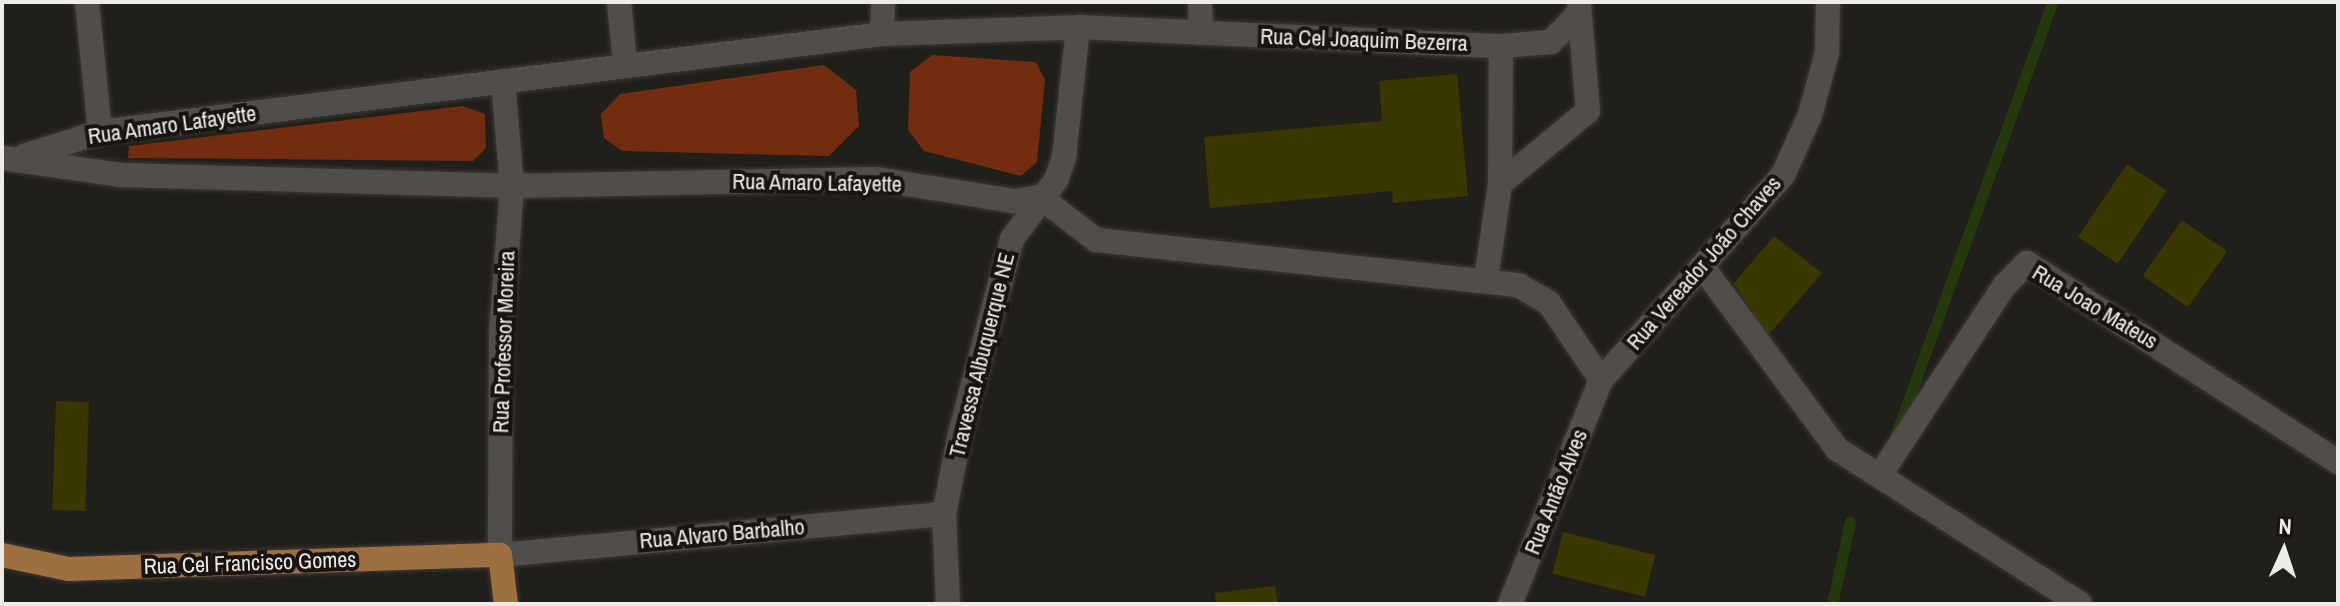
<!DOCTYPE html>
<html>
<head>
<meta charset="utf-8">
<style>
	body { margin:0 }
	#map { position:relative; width:2340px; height:606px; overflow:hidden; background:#211f1a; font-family:"Archivo Narrow",sans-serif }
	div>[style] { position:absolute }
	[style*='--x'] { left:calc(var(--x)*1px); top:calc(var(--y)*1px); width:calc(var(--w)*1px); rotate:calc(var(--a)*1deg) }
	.green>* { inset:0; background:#722c0f }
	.stream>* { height:11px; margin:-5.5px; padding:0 5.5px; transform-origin:5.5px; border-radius:5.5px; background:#25390e }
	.building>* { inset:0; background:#3a3801; transform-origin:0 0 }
	.roads { filter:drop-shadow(0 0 2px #3d3a37) drop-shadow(0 0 2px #3d3a37) }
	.minor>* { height:24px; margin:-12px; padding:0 12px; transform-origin:12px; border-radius:12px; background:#514e49 }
	.major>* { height:24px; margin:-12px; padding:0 12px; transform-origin:12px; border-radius:12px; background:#9e7041 }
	span { translate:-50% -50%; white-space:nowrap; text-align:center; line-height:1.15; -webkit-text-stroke:8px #181511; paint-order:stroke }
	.street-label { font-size:22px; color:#eeece9 }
	.frame { position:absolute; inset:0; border:4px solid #eeece9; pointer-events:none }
	.north { position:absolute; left:2244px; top:510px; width:80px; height:80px; -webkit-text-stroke:6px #181511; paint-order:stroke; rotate:3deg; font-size:22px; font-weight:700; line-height:32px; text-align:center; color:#eeece9 }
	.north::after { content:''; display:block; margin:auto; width:28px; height:36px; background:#eeece9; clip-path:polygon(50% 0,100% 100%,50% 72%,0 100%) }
</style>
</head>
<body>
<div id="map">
	<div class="green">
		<div style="clip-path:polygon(932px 55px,1036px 62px,1045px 80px,1037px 162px,1021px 176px,924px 151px,908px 130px,910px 72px)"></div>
		<div style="clip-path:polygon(824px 65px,856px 90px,859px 126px,829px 156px,622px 151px,604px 138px,601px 114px,620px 94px)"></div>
		<div style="clip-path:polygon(463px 106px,485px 114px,486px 148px,473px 161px,128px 158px,129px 146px)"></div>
	</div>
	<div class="stream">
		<div style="--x:1896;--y:434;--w:459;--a:-70.1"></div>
		<div style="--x:1832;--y:604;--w:84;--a:-77.6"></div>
	</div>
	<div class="building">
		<div style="clip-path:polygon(1457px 74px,1468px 196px,1393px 203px,1392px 191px,1210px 208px,1204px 137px,1382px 121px,1379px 81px)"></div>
		<div style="left:2127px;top:164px;width:48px;height:88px;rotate:34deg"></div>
		<div style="left:2182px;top:220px;width:55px;height:68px;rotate:35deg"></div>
		<div style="clip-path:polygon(1774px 236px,1822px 273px,1767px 337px,1734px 283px)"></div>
		<div style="left:56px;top:401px;width:33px;height:109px;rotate:2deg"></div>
		<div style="left:1563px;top:532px;width:95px;height:43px;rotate:14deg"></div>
		<div style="clip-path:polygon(1275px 586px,1278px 604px,1216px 604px,1215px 593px)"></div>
	</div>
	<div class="roads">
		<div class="minor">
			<div style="--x:87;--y:2;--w:131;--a:84.3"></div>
			<div style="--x:619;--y:2;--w:60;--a:84.3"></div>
			<div style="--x:1200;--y:2;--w:31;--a:88"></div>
			<div style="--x:882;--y:34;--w:32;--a:-88"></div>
			<div style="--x:503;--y:81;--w:105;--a:85.1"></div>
			<div style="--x:512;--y:186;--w:147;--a:94.3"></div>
			<div style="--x:501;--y:333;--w:222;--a:90.3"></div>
			<div style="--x:500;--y:555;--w:446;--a:-5.3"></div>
			<div style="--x:24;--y:156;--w:80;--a:-17.5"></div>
			<div style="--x:100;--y:132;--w:788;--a:-7.14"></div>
			<div style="--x:882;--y:34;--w:196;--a:-2"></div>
			<div style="--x:1078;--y:27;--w:423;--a:2.6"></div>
			<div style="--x:1501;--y:46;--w:50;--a:-4.6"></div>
			<div style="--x:1551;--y:42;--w:37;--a:-46"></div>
			<div style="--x:2;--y:158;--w:120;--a:8.1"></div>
			<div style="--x:121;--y:175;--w:391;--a:1.6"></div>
			<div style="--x:512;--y:186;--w:364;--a:-1.1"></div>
			<div style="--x:876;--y:179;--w:140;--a:9.1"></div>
			<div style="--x:1014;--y:201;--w:26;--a:-9"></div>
			<div style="--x:1040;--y:197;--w:71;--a:37.5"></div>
			<div style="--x:1096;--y:240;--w:424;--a:6.1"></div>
			<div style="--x:1518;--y:285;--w:36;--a:30"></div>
			<div style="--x:1549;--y:303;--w:93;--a:56"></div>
			<div style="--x:1500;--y:184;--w:114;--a:-39.7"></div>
			<div style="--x:1588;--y:111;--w:107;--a:-94.8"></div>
			<div style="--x:1704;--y:269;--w:224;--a:53.5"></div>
			<div style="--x:1837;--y:449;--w:288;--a:32.5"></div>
			<div style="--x:1486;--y:279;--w:96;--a:-81.6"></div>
			<div style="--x:1500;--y:184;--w:138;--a:-89.6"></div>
			<div style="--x:1880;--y:475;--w:227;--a:-56.7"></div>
			<div style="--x:2005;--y:285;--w:31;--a:-45"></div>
			<div style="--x:2027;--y:263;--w:369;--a:32.6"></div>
			<div style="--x:948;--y:604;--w:90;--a:-92.5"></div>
			<div style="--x:944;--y:514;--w:82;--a:-78.7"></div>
			<div style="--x:960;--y:434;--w:202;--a:-75.1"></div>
			<div style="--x:1012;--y:239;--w:74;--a:-53.3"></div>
			<div style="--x:1056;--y:180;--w:23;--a:-70"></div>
			<div style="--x:1064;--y:158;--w:132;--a:-83.9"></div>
			<div style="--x:1510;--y:604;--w:242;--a:-67.9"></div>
			<div style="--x:1601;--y:380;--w:274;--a:-48.4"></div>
			<div style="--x:1783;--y:175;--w:66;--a:-65.8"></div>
			<div style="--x:1810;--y:115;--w:64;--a:-74.7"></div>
			<div style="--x:1827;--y:53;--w:51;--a:-88.9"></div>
		</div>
		<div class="major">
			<div style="--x:2;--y:555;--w:68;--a:11.8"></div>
			<div style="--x:69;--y:569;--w:431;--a:-1.9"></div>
			<div style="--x:500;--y:555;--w:49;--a:83"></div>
		</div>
	</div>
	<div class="street-label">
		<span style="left:1364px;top:40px;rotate:2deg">Rua Cel Joaquim Bezerra</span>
		<span style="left:172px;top:125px;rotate:-8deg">Rua Amaro Lafayette</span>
		<span style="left:817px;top:183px;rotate:1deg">Rua Amaro Lafayette</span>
		<span style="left:1704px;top:263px;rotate:-49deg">Rua Vereador João Chaves</span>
		<span style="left:2095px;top:307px;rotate:31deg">Rua Joao Mateus</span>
		<span style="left:504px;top:342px;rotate:-88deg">Rua Professor Moreira</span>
		<span style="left:982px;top:355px;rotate:-76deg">Travessa Albuquerque NE</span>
		<span style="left:1556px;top:492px;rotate:-68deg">Rua Antão Alves</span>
		<span style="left:722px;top:534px;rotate:-5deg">Rua Alvaro Barbalho</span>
		<span style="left:250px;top:563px;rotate:-2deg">Rua Cel Francisco Gomes</span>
	</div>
	<div class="frame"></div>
	<div class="north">N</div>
</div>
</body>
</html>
